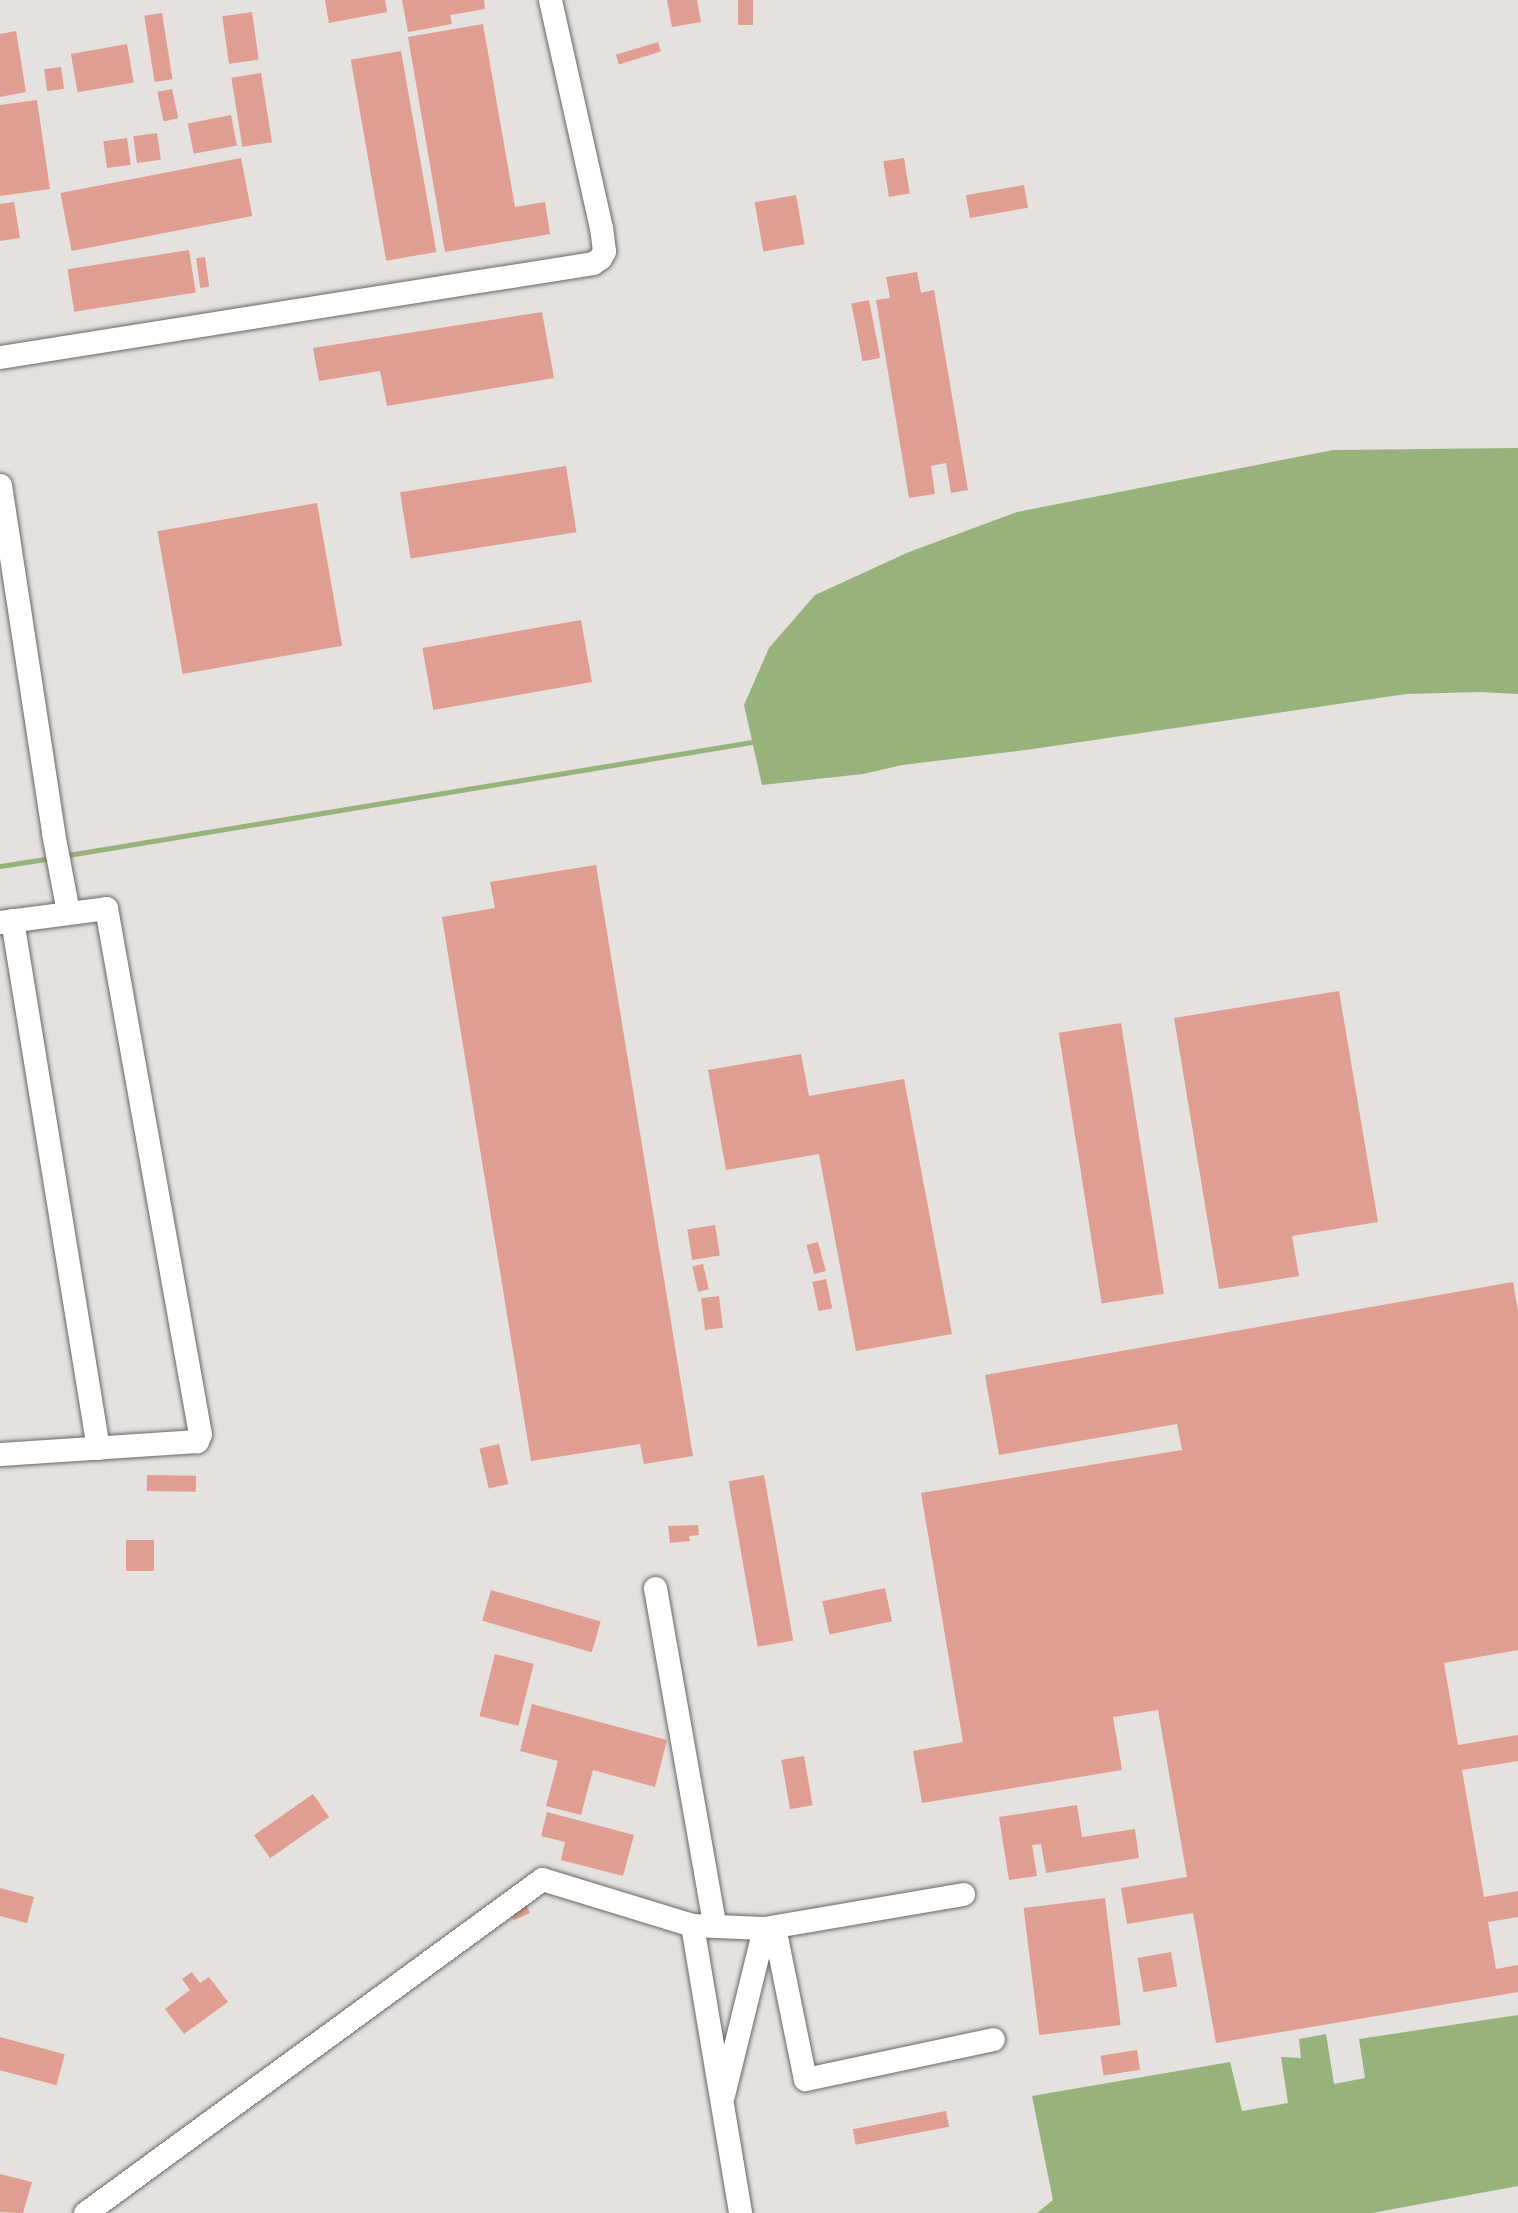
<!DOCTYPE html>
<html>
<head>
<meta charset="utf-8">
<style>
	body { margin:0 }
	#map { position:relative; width:1518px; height:2213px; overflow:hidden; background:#e5e1de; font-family:Spectral,serif }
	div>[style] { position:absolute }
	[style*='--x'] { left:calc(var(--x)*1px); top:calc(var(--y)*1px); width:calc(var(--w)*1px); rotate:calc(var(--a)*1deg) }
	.water>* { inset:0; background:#97b27a }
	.stream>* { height:5px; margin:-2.5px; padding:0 2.5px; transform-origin:2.5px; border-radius:2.5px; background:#97b27a }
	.building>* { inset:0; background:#e09d91; transform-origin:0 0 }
	.roads { filter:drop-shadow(0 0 2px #6a6765) drop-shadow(0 0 2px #6a6765) }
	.minor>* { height:23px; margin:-11.5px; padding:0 11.5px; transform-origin:11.5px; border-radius:11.5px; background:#fff }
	span { translate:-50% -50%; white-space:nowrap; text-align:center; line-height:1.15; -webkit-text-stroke:5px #f2eeeb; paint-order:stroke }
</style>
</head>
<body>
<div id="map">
	<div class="water">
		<div style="clip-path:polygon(1518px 448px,1518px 694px,1480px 692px,1406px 694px,1026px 750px,902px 765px,863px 774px,762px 785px,744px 705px,769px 648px,815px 595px,909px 552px,1017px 512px,1333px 450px)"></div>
		<div style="clip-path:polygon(1518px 2015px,1518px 2186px,1372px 2213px,1037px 2213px,1053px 2200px,1032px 2096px,1230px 2062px,1242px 2111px,1288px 2103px,1281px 2057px,1301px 2058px,1299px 2039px,1326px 2034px,1334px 2084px,1365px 2078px,1359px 2039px)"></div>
	</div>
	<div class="stream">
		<div style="--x:62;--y:856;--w:699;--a:-9.38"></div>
		<div style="--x:0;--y:866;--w:53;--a:-8.7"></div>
	</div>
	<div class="building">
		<div style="clip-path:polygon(325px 0,385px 0,387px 12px,329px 23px)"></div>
		<div style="clip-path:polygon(402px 0,484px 0,485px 9px,450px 15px,452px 24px,408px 32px)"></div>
		<div style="clip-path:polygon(667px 0,697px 0,701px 22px,672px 27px)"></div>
		<div style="left:738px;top:0;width:15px;height:25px"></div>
		<div style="left:252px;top:12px;width:48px;height:30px;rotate:82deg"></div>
		<div style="left:162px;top:13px;width:67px;height:18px;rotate:81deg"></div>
		<div style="clip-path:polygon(483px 24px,515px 207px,545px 202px,550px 234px,445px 252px,408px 37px)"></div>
		<div style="clip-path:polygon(16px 31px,26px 92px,0 97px,0 34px)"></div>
		<div style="left:658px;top:42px;width:10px;height:44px;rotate:73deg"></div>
		<div style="left:127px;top:44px;width:39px;height:57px;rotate:80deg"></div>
		<div style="left:401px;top:51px;width:204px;height:51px;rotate:80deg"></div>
		<div style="left:61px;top:67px;width:22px;height:17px;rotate:82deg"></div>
		<div style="left:261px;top:73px;width:70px;height:30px;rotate:81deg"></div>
		<div style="left:172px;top:89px;width:30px;height:15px;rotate:78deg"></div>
		<div style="clip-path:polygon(37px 100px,50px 189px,0 196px,0 105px)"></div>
		<div style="left:231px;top:115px;width:31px;height:44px;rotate:79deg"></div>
		<div style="left:157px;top:133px;width:27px;height:24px;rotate:82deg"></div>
		<div style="left:127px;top:138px;width:27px;height:24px;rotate:82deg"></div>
		<div style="left:241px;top:158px;width:59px;height:184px;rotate:79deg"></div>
		<div style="left:904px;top:158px;width:36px;height:21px;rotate:81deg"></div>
		<div style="left:1024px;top:185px;width:23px;height:59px;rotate:80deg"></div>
		<div style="left:796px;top:195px;width:50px;height:42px;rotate:80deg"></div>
		<div style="clip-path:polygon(14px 202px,20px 238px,0 241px,0 204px)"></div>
		<div style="left:189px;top:250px;width:43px;height:123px;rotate:81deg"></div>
		<div style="left:205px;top:257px;width:30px;height:9px;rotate:82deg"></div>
		<div style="clip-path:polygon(917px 272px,921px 293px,934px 290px,968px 490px,951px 493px,946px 463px,931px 466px,935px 494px,909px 498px,876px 300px,890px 298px,886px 277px)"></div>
		<div style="left:869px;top:300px;width:59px;height:18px;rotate:79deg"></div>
		<div style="clip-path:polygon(542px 312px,554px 378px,387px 406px,380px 371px,319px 381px,313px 348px)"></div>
		<div style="left:566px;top:466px;width:67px;height:168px;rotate:81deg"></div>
		<div style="left:317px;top:503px;width:145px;height:162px;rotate:80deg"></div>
		<div style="left:581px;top:620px;width:63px;height:161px;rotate:80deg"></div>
		<div style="clip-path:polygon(596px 865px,693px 1456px,644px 1464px,640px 1444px,531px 1461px,442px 917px,495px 908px,490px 882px)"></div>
		<div style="clip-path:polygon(1339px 991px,1378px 1222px,1292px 1236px,1299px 1276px,1219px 1289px,1174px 1018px)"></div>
		<div style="left:1121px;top:1023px;width:274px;height:63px;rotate:81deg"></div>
		<div style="clip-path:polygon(801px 1054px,809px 1096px,904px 1079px,952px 1334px,856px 1351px,819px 1154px,726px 1170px,708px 1070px)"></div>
		<div style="left:715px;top:1225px;width:31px;height:28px;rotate:81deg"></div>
		<div style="left:818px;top:1242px;width:30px;height:12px;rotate:75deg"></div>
		<div style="left:703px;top:1264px;width:26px;height:11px;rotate:77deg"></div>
		<div style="left:826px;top:1279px;width:30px;height:14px;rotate:78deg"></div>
		<div style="clip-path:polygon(1513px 1282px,1518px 1311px,1518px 1650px,1444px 1663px,1458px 1745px,1518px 1735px,1518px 1761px,1462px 1770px,1484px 1897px,1518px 1891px,1518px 1917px,1488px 1922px,1496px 1969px,1518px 1965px,1518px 1992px,1216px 2043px,1193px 1913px,1127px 1924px,1121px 1888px,1187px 1877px,1158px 1710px,1113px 1717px,1122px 1770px,922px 1803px,913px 1751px,963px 1742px,921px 1493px,1182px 1450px,1177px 1424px,999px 1455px,985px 1375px)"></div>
		<div style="left:719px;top:1296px;width:32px;height:18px;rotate:83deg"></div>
		<div style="left:499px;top:1444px;width:41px;height:20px;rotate:77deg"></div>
		<div style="left:147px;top:1475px;width:49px;height:16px;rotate:1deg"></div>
		<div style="left:764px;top:1475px;width:168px;height:36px;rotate:80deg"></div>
		<div style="clip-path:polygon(698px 1525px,699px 1535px,689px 1536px,690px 1541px,670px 1543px,668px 1526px)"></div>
		<div style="left:126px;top:1540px;width:28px;height:31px"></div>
		<div style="left:885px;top:1588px;width:34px;height:64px;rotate:78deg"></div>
		<div style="left:491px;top:1590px;width:114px;height:32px;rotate:16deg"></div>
		<div style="left:495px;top:1654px;width:40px;height:64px;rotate:14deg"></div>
		<div style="clip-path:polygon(532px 1704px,667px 1740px,655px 1787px,593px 1770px,581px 1815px,546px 1806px,558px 1761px,520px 1751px)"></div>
		<div style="left:804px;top:1756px;width:50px;height:23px;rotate:80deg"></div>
		<div style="left:313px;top:1794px;width:28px;height:72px;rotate:55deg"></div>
		<div style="clip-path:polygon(1077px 1805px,1082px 1837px,1135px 1829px,1139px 1858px,1046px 1873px,1041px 1844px,1032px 1845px,1037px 1876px,1009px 1880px,999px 1817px)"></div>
		<div style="clip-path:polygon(547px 1812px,634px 1835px,623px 1876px,561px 1860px,565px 1842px,541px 1836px)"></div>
		<div style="clip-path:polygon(0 1888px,34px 1897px,27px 1923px,0 1916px)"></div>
		<div style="left:1105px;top:1898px;width:128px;height:82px;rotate:83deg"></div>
		<div style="left:525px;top:1902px;width:12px;height:18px;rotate:66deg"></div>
		<div style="left:1171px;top:1952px;width:35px;height:34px;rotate:80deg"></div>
		<div style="clip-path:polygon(192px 1972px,200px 1983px,209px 1977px,228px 2002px,184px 2034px,165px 2009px,190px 1990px,182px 1979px)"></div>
		<div style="left:0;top:2037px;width:67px;height:32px;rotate:15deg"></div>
		<div style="left:1137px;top:2050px;width:20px;height:37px;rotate:81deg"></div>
		<div style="left:946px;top:2111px;width:16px;height:95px;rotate:79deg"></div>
		<div style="clip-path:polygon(0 2174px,32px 2182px,23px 2213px,0 2212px)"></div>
	</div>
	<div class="roads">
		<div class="minor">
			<div style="--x:0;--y:357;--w:600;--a:-9.01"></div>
			<div style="--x:593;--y:263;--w:9;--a:-36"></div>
			<div style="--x:600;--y:258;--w:8;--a:-60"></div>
			<div style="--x:604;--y:251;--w:23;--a:-97"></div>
			<div style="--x:601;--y:228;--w:234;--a:-102.6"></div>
			<div style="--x:0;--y:485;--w:352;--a:81.3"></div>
			<div style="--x:53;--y:833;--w:80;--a:79.2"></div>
			<div style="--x:12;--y:920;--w:535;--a:80.75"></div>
			<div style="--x:0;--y:922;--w:107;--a:-7.5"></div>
			<div style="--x:106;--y:908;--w:534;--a:79.87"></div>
			<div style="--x:200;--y:1434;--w:8;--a:113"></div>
			<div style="--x:197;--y:1441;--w:197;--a:176.2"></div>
			<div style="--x:655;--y:1588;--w:340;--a:80"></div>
			<div style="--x:692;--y:1925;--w:292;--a:80.5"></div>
			<div style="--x:774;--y:1927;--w:155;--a:78.5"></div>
			<div style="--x:805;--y:2079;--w:192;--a:-12"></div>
			<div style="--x:723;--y:2095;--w:172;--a:-76.2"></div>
			<div style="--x:85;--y:2213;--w:566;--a:-36.16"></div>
			<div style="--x:542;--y:1879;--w:157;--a:17"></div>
			<div style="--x:692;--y:1925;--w:72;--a:2.4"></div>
			<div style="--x:764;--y:1928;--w:202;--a:-9.7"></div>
		</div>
	</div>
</div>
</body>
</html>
